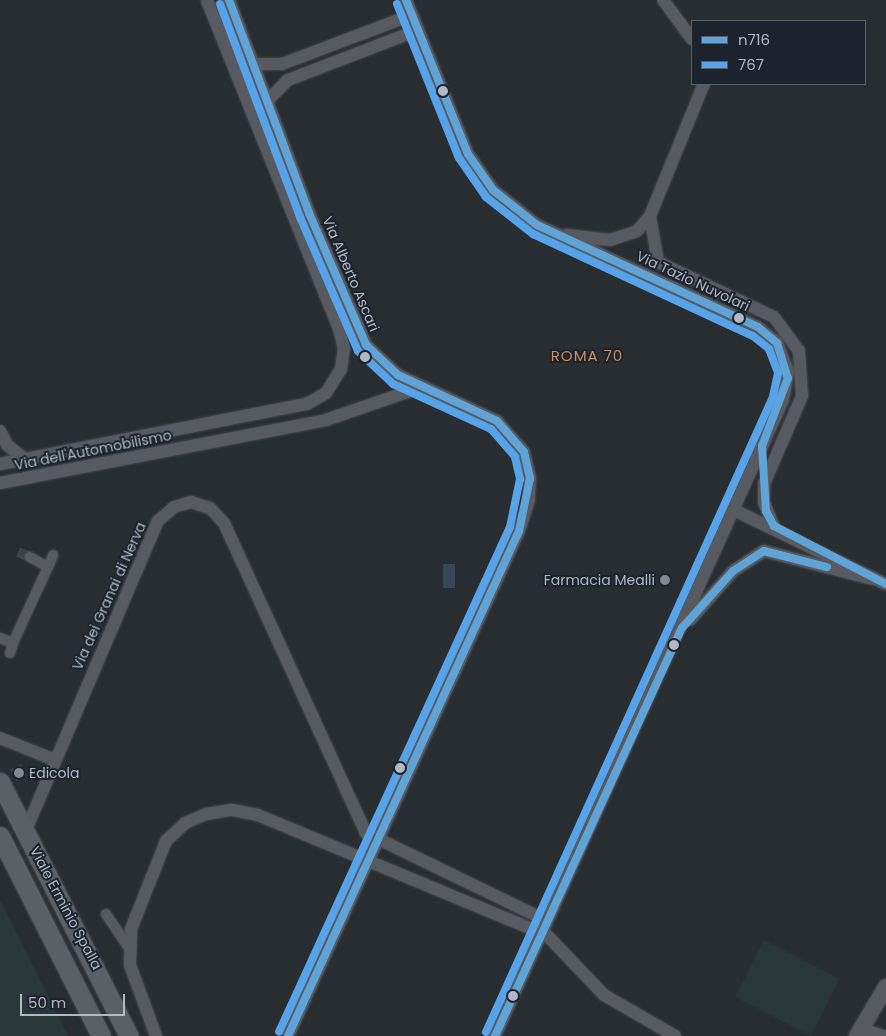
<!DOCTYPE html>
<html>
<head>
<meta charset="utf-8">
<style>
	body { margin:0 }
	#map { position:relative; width:886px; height:1036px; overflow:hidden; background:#282d32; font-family:Poppins,sans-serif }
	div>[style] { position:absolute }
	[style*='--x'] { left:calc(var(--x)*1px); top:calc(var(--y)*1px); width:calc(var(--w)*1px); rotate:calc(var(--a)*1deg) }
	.green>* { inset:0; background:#283839; transform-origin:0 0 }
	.water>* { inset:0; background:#37475b; transform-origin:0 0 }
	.building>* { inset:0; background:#3f4449; transform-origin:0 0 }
	.pedestrian-tunnel>* { height:10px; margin-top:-5px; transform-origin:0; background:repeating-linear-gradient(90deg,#3d4248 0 10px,transparent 0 15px) }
	.roads { filter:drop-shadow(0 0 1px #46494d) drop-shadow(0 0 1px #46494d) }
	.pedestrian>* { height:10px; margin:-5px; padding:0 5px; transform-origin:5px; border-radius:5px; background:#575a60 }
	.minor>* { height:12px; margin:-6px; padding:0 6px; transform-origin:6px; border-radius:6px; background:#575a60 }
	.tertiary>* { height:16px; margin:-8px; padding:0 8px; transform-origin:8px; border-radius:8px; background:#575a60 }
	.secondary>* { height:19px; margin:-9.5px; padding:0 9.5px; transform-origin:9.5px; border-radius:9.5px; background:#5b5f66 }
	.bus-1>* { height:8px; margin:-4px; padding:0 4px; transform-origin:4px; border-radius:4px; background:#60a4d7 }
	.bus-2>* { height:8px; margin:-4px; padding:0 4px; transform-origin:4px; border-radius:4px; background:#57a3e9 }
	.dots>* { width:14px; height:14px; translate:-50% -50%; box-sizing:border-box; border:2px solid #1c232c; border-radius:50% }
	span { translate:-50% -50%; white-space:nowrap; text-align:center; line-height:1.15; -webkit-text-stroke:4px #1c232c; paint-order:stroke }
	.street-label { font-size:14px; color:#b1b9c4 }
	.poi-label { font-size:14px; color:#b1b9c4 }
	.right { translate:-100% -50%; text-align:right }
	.left { translate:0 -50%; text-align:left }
	.neighbourhood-label { font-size:15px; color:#ca8e66; letter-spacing:1px }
	.legend { position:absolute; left:691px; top:20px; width:175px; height:65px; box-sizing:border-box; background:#1c232c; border:1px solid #585f69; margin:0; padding:6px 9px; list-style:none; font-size:15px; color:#b1b9c4 }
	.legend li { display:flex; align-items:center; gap:10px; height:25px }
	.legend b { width:25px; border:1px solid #585f69 }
	.scale { position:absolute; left:20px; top:994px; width:105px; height:22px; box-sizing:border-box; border:2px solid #b1b9c4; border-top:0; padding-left:6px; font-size:15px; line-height:18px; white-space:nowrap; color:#b1b9c4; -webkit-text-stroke:4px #1c232c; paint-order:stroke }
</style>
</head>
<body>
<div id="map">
	<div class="green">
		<div style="clip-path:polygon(0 900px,68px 1036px,0 1036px)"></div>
		<div style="left:764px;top:940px;width:85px;height:64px;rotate:27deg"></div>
	</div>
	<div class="water">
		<div style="left:443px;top:564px;width:12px;height:24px"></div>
	</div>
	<div class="building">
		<div style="left:21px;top:764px;width:13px;height:12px;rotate:63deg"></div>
	</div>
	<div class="pedestrian-tunnel">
		<div style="--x:18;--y:552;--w:13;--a:23"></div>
	</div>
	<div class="roads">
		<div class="pedestrian">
			<div style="--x:48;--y:567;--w:13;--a:-67"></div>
			<div style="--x:0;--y:638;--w:14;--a:21"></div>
			<div style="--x:13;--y:643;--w:84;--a:-65.3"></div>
			<div style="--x:48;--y:567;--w:21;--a:-151"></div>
			<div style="--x:10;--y:653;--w:10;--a:-73"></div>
			<div style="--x:106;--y:914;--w:40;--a:56"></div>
		</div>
		<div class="minor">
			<div style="--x:229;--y:0;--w:228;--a:69.4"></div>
			<div style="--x:309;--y:213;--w:144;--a:66.6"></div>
			<div style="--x:366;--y:345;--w:44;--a:43.2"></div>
			<div style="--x:398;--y:375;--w:109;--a:24.9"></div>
			<div style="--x:497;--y:421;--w:41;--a:48.9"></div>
			<div style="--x:524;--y:452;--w:27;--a:77"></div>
			<div style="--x:530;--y:478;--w:22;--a:93"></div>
			<div style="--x:529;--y:500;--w:33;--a:108"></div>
			<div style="--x:519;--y:531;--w:555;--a:114.58"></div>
			<div style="--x:406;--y:0;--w:166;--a:68.1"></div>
			<div style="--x:468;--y:154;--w:44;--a:55.2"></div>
			<div style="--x:493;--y:190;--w:56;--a:38.5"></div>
			<div style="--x:537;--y:225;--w:243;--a:24.8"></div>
			<div style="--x:758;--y:327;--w:25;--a:40"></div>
			<div style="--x:777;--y:343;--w:31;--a:69"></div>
			<div style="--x:788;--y:372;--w:28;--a:100"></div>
			<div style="--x:783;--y:400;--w:698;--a:114.36"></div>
			<div style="--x:663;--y:0;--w:49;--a:53.4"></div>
			<div style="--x:253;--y:64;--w:29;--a:0"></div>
			<div style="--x:282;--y:64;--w:139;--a:-20.7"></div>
			<div style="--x:267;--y:101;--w:30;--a:-45"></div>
			<div style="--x:288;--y:80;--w:139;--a:-21"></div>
			<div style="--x:650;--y:216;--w:47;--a:80.1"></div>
			<div style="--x:658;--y:262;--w:128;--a:25.4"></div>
			<div style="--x:774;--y:317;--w:42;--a:53.7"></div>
			<div style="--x:799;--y:351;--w:45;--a:86.2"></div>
			<div style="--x:802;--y:396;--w:96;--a:113.4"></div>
			<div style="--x:764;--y:484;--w:19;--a:90"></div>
			<div style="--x:764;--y:503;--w:25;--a:67"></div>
			<div style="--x:567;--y:235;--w:43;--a:6.6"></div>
			<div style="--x:610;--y:240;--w:28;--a:-18"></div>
			<div style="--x:637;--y:231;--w:20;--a:-49"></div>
			<div style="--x:650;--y:216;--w:143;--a:-67.8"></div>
			<div style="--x:0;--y:431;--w:16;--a:63"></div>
			<div style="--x:7;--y:445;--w:23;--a:38"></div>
			<div style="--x:0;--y:464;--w:313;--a:-11.1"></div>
			<div style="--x:307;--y:404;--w:22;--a:-30"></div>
			<div style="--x:326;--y:393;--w:28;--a:-58"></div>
			<div style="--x:341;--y:369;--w:21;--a:-82"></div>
			<div style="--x:344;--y:348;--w:20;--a:-105"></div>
			<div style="--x:339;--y:329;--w:354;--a:-111.9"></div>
			<div style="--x:0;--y:483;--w:332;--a:-10.9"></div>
			<div style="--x:326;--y:420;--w:102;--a:-19"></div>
			<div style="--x:734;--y:510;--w:169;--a:26"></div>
			<div style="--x:690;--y:620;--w:65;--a:-48.7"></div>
			<div style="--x:733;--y:571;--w:37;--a:-33"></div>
			<div style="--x:764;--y:551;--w:113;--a:14.4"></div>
			<div style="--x:0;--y:738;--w:59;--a:21.8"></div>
			<div style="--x:26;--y:830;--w:336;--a:-66.9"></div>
			<div style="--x:158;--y:521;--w:21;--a:-41"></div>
			<div style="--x:174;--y:507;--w:18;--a:-16"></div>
			<div style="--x:191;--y:502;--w:20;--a:18"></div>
			<div style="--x:210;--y:508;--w:21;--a:47"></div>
			<div style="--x:224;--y:523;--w:341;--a:65.4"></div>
			<div style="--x:366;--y:833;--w:201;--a:25.9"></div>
			<div style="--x:543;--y:931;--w:88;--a:46.4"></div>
			<div style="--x:604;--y:995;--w:82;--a:30"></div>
			<div style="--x:862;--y:1029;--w:23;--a:18"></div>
			<div style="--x:156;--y:1036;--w:76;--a:-110.1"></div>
			<div style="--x:130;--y:965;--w:36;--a:-88"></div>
			<div style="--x:131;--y:929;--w:95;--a:-68.3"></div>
			<div style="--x:166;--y:841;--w:26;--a:-43"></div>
			<div style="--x:185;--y:823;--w:23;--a:-23"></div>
			<div style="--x:206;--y:814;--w:26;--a:-9"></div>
			<div style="--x:232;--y:810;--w:26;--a:11"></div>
			<div style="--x:258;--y:815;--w:308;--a:22.6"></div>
		</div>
		<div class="tertiary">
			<div style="--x:857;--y:1036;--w:57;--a:-59.4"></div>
		</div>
		<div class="secondary">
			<div style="--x:0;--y:782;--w:285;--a:63.1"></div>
			<div style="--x:0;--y:836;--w:224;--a:63.2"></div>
		</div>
	</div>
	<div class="bus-1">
		<div style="--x:229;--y:0;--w:228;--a:69.4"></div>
		<div style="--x:309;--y:213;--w:144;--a:66.6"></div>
		<div style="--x:366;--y:345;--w:44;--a:43.2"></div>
		<div style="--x:398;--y:375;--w:109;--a:24.9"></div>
		<div style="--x:497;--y:421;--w:41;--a:48.9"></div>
		<div style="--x:524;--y:452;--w:27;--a:77"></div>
		<div style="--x:530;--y:478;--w:54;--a:101.7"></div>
		<div style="--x:519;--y:531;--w:555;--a:114.58"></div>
		<div style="--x:406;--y:0;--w:166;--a:68.1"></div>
		<div style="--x:468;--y:154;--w:44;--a:55.2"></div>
		<div style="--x:493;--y:190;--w:56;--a:38.5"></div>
		<div style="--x:537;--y:225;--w:243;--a:24.8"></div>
		<div style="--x:758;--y:327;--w:25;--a:40"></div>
		<div style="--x:777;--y:343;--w:37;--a:73"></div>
		<div style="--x:788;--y:378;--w:73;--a:110.9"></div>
		<div style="--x:762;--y:446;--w:65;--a:86.5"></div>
		<div style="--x:766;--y:511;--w:17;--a:62"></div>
		<div style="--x:774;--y:526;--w:126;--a:27.4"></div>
		<div style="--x:495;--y:1036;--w:449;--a:-65.4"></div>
		<div style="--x:682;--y:628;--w:76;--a:-48.2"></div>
		<div style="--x:733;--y:571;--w:37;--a:-33"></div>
		<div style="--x:764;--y:551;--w:65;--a:14.3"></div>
	</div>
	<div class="bus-2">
		<div style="--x:220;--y:4;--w:228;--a:69.4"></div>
		<div style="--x:300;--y:217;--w:146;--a:66.6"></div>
		<div style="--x:358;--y:351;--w:48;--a:43.3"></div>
		<div style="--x:393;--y:384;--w:108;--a:24.7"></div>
		<div style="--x:491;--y:429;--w:37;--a:49"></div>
		<div style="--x:515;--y:457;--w:23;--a:77"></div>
		<div style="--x:520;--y:479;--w:49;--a:101.8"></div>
		<div style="--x:510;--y:527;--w:555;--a:114.58"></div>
		<div style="--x:397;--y:4;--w:166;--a:68.1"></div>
		<div style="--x:459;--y:158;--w:47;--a:55.3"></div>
		<div style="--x:486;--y:197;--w:60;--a:38.2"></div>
		<div style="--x:533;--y:234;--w:242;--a:24.9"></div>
		<div style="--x:753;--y:336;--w:21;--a:39"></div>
		<div style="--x:769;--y:349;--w:26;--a:69"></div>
		<div style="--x:778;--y:373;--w:25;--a:102"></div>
		<div style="--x:773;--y:397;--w:697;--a:114.32"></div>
	</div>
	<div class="dots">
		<div style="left:443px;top:91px;background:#b1b9c4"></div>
		<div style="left:739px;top:318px;background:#b1b9c4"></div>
		<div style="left:365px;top:357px;background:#b1b9c4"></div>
		<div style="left:665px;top:580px;background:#818891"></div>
		<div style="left:674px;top:645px;background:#b1b9c4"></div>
		<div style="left:400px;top:768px;background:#b1b9c4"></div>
		<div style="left:19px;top:773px;background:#818891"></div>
		<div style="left:513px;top:996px;background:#b1b9c4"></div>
	</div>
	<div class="street-label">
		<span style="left:351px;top:274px;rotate:67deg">Via Alberto Ascari</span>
		<span style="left:693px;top:281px;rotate:25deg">Via Tazio Nuvolari</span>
		<span style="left:93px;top:450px;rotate:-11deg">Via dell'Automobilismo</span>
		<span style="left:109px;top:596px;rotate:-66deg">Via dei Granai di Nerva</span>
		<span style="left:66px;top:908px;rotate:62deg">Viale Erminio Spalla</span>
	</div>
	<div class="poi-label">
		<span class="right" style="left:655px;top:580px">Farmacia Mealli</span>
		<span class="left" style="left:29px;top:773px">Edicola</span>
	</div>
	<div class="neighbourhood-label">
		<span style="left:587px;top:356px">ROMA 70</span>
	</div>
	<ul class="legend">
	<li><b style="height:6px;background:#60a4d7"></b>n716</li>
	<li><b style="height:6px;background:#57a3e9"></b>767</li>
	</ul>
	<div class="scale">50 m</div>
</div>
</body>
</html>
